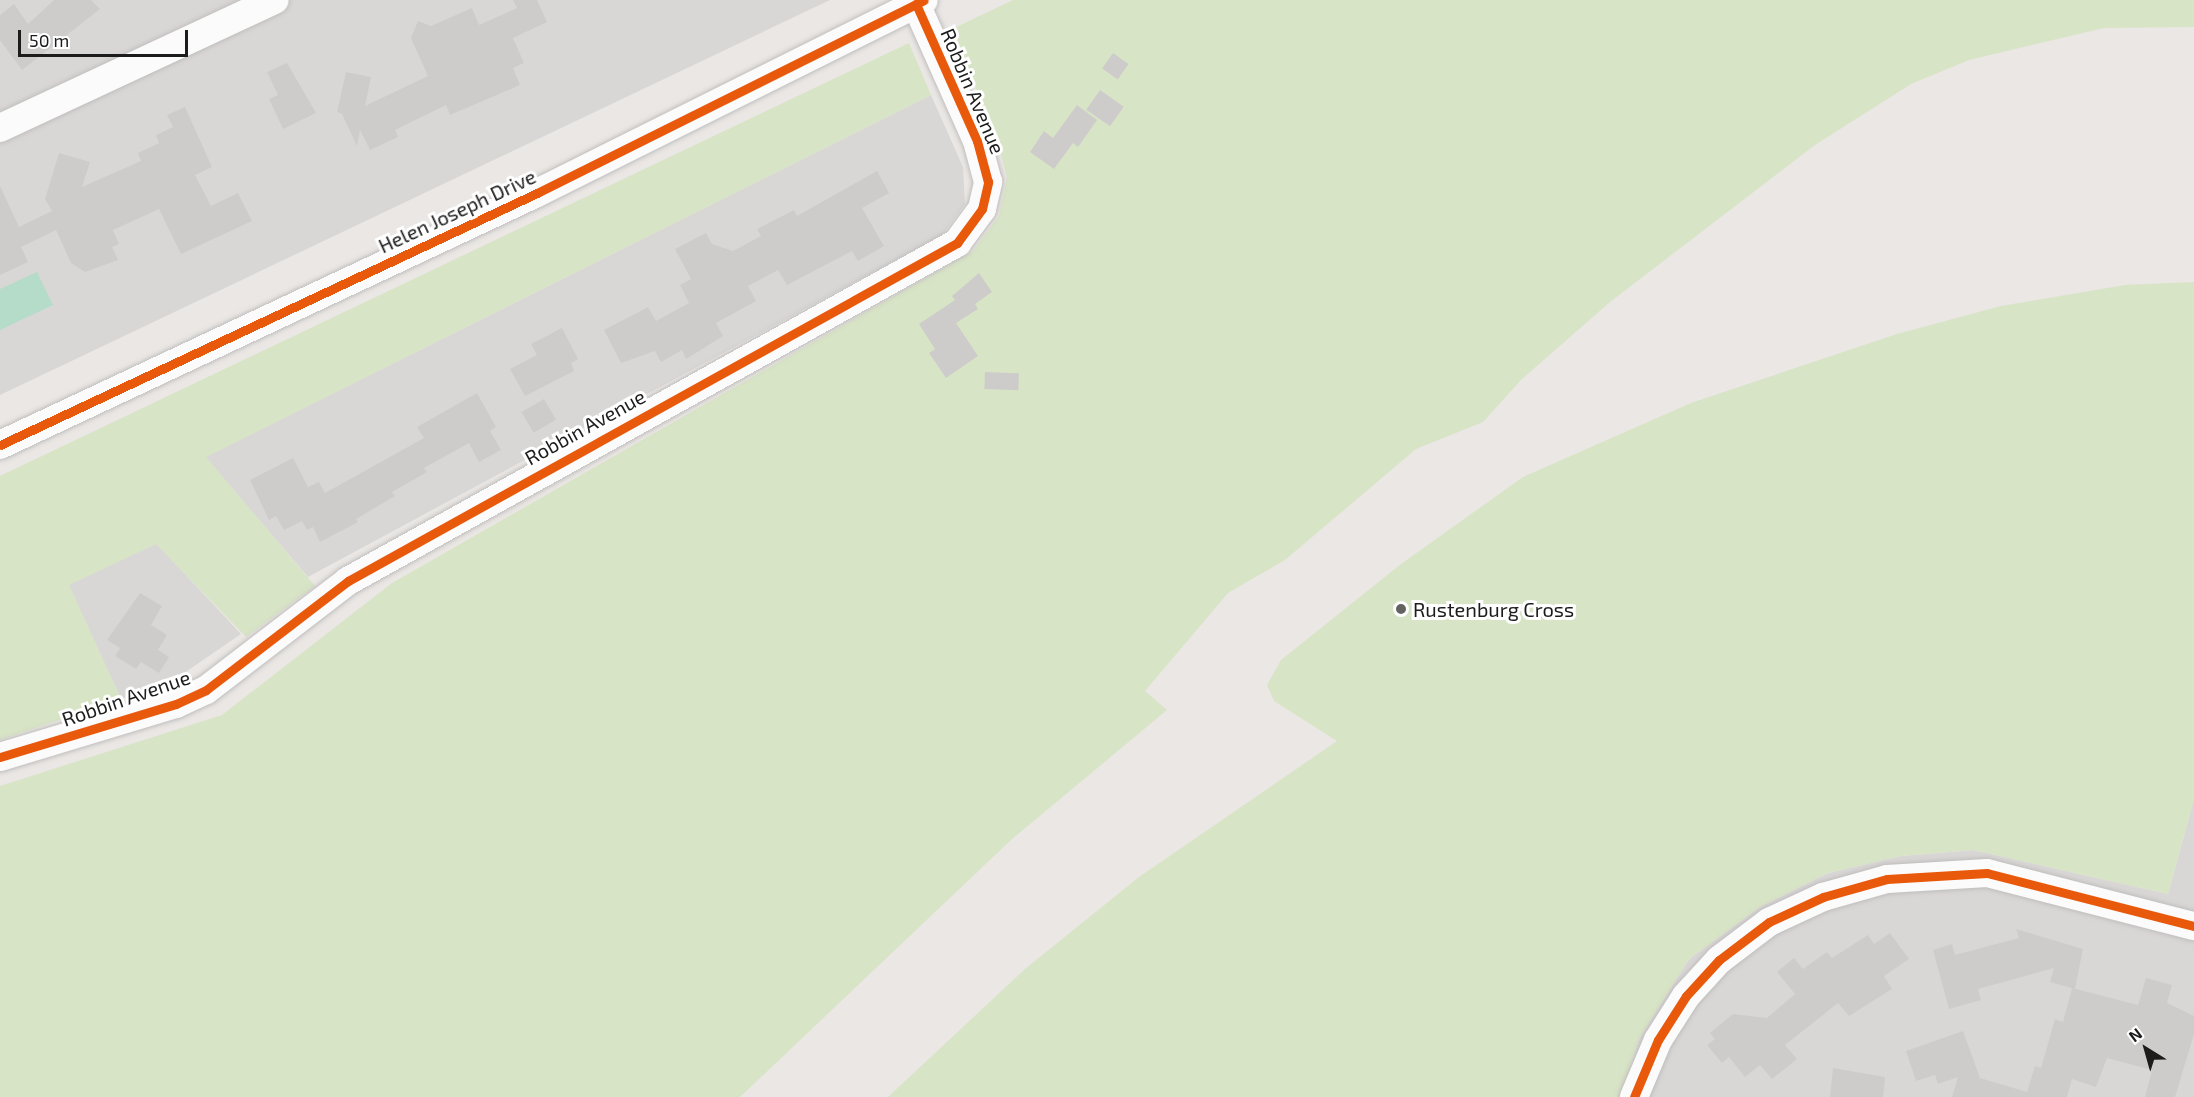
<!DOCTYPE html>
<html>
<head>
<meta charset="utf-8">
<style>
	body { margin:0 }
	#map { position:relative; width:2194px; height:1097px; overflow:hidden; background:#eae7e4; font-family:"Exo 2",sans-serif }
	div>[style] { position:absolute }
	[style*='--x'] { left:calc(var(--x)*1px); top:calc(var(--y)*1px); width:calc(var(--w)*1px); rotate:calc(var(--a)*1deg) }
	.residential>* { inset:0; background:#d9d7d6 }
	.grass>* { inset:0; background:#d8e4c6 }
	.pitch>* { inset:0; background:#b5dcc8 }
	.building>* { inset:0; background:#ceccca; transform-origin:0 0 }
	.roads { filter:drop-shadow(0 0 2px #c0bebd) drop-shadow(0 0 2px #c0bebd) }
	.minor>* { height:28px; margin:-14px; padding:0 14px; transform-origin:14px; border-radius:14px; background:#fcfbfb }
	.cycleway>* { height:9px; margin:-4.5px; padding:0 4.5px; transform-origin:4.5px; border-radius:4.5px; background:#e8590c }
	.dots>* { width:16px; height:16px; translate:-50% -50%; box-sizing:border-box; border:3px solid #fff; border-radius:50% }
	span { translate:-50% -50%; white-space:nowrap; text-align:center; line-height:1.15; -webkit-text-stroke:6px #fff; paint-order:stroke }
	.street-label { font-size:20px; color:#1c1c1c }
	.poi-label { font-size:20px; color:#1c1c1c }
	.left { translate:0 -50%; text-align:left }
	.north { position:absolute; left:2116px; top:1019px; width:60px; height:60px; -webkit-text-stroke:4px #fff; paint-order:stroke; rotate:323deg; font-size:16px; font-weight:700; line-height:24px; text-align:center; color:#1c1c1c }
	.north::after { content:''; display:block; margin:auto; width:21px; height:27px; background:#1c1c1c; clip-path:polygon(50% 0,100% 100%,50% 72%,0 100%) }
	.scale { position:absolute; left:18px; top:30px; width:170px; height:27px; box-sizing:border-box; border:3px solid #1c1c1c; border-top:0; padding-left:8px; font-size:18px; line-height:21px; white-space:nowrap; color:#1c1c1c; -webkit-text-stroke:4px #fff; paint-order:stroke }
</style>
</head>
<body>
<div id="map">
	<div class="residential">
		<div style="clip-path:polygon(0 0,830px 0,0 395px)"></div>
		<div style="clip-path:polygon(931px 95px,963px 167px,965px 204px,942px 235px,308px 577px,205px 457px)"></div>
		<div style="clip-path:polygon(156px 543px,241px 634px,171px 682px,121px 699px,68px 585px)"></div>
		<div style="clip-path:polygon(2194px 799px,2194px 1097px,1622px 1097px,1639px 1039px,1689px 959px,1761px 906px,1828px 873px,1901px 856px,1973px 850px,2168px 894px)"></div>
	</div>
	<div class="grass">
		<div style="clip-path:polygon(1013px 0,2194px 0,2194px 27px,2104px 28px,1969px 60px,1911px 84px,1815px 145px,1610px 302px,1521px 380px,1483px 422px,1416px 449px,1285px 560px,1228px 593px,1145px 691px,1167px 710px,1011px 840px,740px 1097px,0 1097px,0 786px,222px 715px,392px 583px,973px 251px,999px 216px,1007px 177px,994px 129px,950px 30px)"></div>
		<div style="clip-path:polygon(909px 43px,931px 95px,206px 457px,315px 586px,246px 637px,156px 544px,69px 585px,121px 699px,0 740px,0 476px)"></div>
		<div style="clip-path:polygon(2194px 282px,2194px 799px,2168px 894px,1973px 850px,1901px 856px,1828px 873px,1761px 906px,1689px 959px,1639px 1039px,1622px 1097px,888px 1097px,1025px 969px,1139px 877px,1337px 741px,1274px 701px,1267px 685px,1281px 660px,1401px 564px,1523px 477px,1691px 403px,1897px 334px,2001px 306px,2125px 285px)"></div>
	</div>
	<div class="pitch">
		<div style="clip-path:polygon(37px 272px,53px 305px,0 330px,0 289px)"></div>
	</div>
	<div class="building">
		<div style="clip-path:polygon(54px 0,91px 0,100px 9px,22px 70px,0 40px,0 15px,14px 4px,28px 24px)"></div>
		<div style="clip-path:polygon(513px 0,537px 0,547px 22px,513px 38px,524px 63px,513px 68px,520px 85px,450px 115px,446px 105px,395px 130px,398px 137px,370px 150px,360px 130px,357px 146px,342px 114px,337px 112px,346px 72px,371px 77px,365px 106px,428px 76px,411px 38px,418px 21px,431px 26px,472px 8px,479px 25px,517px 8px)"></div>
		<div style="left:1113px;top:53px;width:19px;height:19px;rotate:35deg"></div>
		<div style="clip-path:polygon(287px 63px,316px 113px,283px 129px,269px 99px,278px 95px,267px 72px)"></div>
		<div style="left:1100px;top:90px;width:29px;height:24px;rotate:35deg"></div>
		<div style="clip-path:polygon(1077px 105px,1097px 120px,1078px 147px,1073px 143px,1054px 169px,1030px 152px,1044px 131px,1053px 138px)"></div>
		<div style="clip-path:polygon(185px 107px,212px 167px,195px 175px,211px 206px,238px 193px,252px 221px,181px 254px,159px 209px,113px 230px,119px 244px,112px 247px,118px 260px,85px 272px,71px 263px,56px 230px,21px 247px,28px 262px,0 275px,0 186px,19px 227px,52px 211px,45px 199px,59px 153px,90px 162px,82px 187px,141px 161px,138px 153px,159px 143px,156px 135px,173px 127px,167px 115px)"></div>
		<div style="clip-path:polygon(877px 171px,889px 193px,862px 208px,884px 246px,858px 261px,852px 251px,787px 285px,778px 270px,748px 286px,756px 301px,716px 323px,723px 336px,686px 359px,682px 350px,661px 362px,655px 351px,621px 363px,604px 330px,648px 307px,656px 321px,689px 303px,680px 285px,691px 279px,675px 249px,706px 233px,712px 244px,733px 251px,761px 236px,757px 229px,794px 210px,797px 216px)"></div>
		<div style="clip-path:polygon(979px 273px,992px 292px,975px 304px,978px 309px,956px 323px,978px 356px,946px 378px,929px 353px,935px 349px,919px 324px,955px 300px,952px 296px)"></div>
		<div style="clip-path:polygon(562px 328px,578px 359px,571px 363px,574px 371px,525px 396px,510px 369px,537px 355px,531px 344px)"></div>
		<div style="left:985px;top:372px;width:34px;height:17px;rotate:2deg"></div>
		<div style="clip-path:polygon(477px 393px,496px 427px,490px 431px,501px 450px,479px 462px,469px 443px,424px 468px,427px 472px,392px 492px,395px 496px,356px 519px,358px 522px,320px 542px,313px 527px,307px 530px,302px 521px,284px 530px,276px 516px,269px 520px,250px 480px,293px 458px,308px 487px,319px 482px,325px 493px,424px 438px,417px 427px)"></div>
		<div style="left:544px;top:399px;width:24px;height:26px;rotate:60deg"></div>
		<div style="clip-path:polygon(140px 593px,162px 606px,151px 625px,167px 635px,158px 650px,169px 657px,159px 673px,141px 662px,136px 669px,115px 656px,120px 648px,107px 640px)"></div>
		<div style="clip-path:polygon(2016px 929px,2083px 949px,2075px 989px,2050px 982px,2054px 968px,1978px 989px,1981px 1000px,1949px 1009px,1933px 950px,1952px 944px,1955px 955px,2019px 938px)"></div>
		<div style="clip-path:polygon(1890px 933px,1909px 959px,1884px 976px,1892px 989px,1849px 1016px,1838px 1003px,1785px 1045px,1797px 1059px,1772px 1079px,1760px 1065px,1745px 1077px,1729px 1057px,1722px 1063px,1707px 1045px,1715px 1039px,1710px 1033px,1733px 1014px,1767px 1018px,1795px 994px,1777px 972px,1794px 958px,1803px 969px,1827px 952px,1832px 958px,1868px 935px,1874px 944px)"></div>
		<div style="clip-path:polygon(2146px 978px,2172px 985px,2167px 1003px,2194px 1016px,2194px 1034px,2175px 1097px,2145px 1097px,2152px 1070px,2107px 1058px,2096px 1087px,2072px 1079px,2067px 1097px,1952px 1097px,1958px 1077px,1938px 1084px,1935px 1075px,1916px 1081px,1906px 1051px,1963px 1031px,1980px 1078px,2027px 1092px,2035px 1066px,2041px 1068px,2055px 1019px,2063px 1022px,2072px 988px,2138px 1005px)"></div>
		<div style="clip-path:polygon(1833px 1068px,1885px 1077px,1883px 1097px,1830px 1097px)"></div>
	</div>
	<div class="roads">
		<div class="minor">
			<div style="--x:0;--y:128;--w:303;--a:-25"></div>
			<div style="--x:0;--y:445;--w:593;--a:-25.14"></div>
			<div style="--x:537;--y:193;--w:432;--a:-26.5"></div>
			<div style="--x:0;--y:757;--w:184;--a:-16.8"></div>
			<div style="--x:176;--y:704;--w:33;--a:-25"></div>
			<div style="--x:206;--y:690;--w:179;--a:-37.5"></div>
			<div style="--x:348;--y:581;--w:697;--a:-29.03"></div>
			<div style="--x:957;--y:243;--w:42;--a:-53.7"></div>
			<div style="--x:982;--y:209;--w:28;--a:-77"></div>
			<div style="--x:988;--y:182;--w:42;--a:-105"></div>
			<div style="--x:977;--y:141;--w:150;--a:-114"></div>
			<div style="--x:1634;--y:1097;--w:62;--a:-67.2"></div>
			<div style="--x:1658;--y:1040;--w:52;--a:-57.5"></div>
			<div style="--x:1686;--y:996;--w:49;--a:-47.5"></div>
			<div style="--x:1719;--y:960;--w:63;--a:-37.2"></div>
			<div style="--x:1769;--y:922;--w:60;--a:-24.8"></div>
			<div style="--x:1823;--y:897;--w:66;--a:-15.7"></div>
			<div style="--x:1887;--y:879;--w:100;--a:-3.4"></div>
			<div style="--x:1987;--y:873;--w:214;--a:14.4"></div>
		</div>
	</div>
	<div class="cycleway">
		<div style="--x:0;--y:445;--w:593;--a:-25.14"></div>
		<div style="--x:537;--y:193;--w:432;--a:-26.5"></div>
		<div style="--x:0;--y:757;--w:184;--a:-16.8"></div>
		<div style="--x:176;--y:704;--w:33;--a:-25"></div>
		<div style="--x:206;--y:690;--w:179;--a:-37.5"></div>
		<div style="--x:348;--y:581;--w:697;--a:-29.03"></div>
		<div style="--x:957;--y:243;--w:42;--a:-53.7"></div>
		<div style="--x:982;--y:209;--w:28;--a:-77"></div>
		<div style="--x:988;--y:182;--w:42;--a:-105"></div>
		<div style="--x:977;--y:141;--w:150;--a:-114"></div>
		<div style="--x:1634;--y:1097;--w:62;--a:-67.2"></div>
		<div style="--x:1658;--y:1040;--w:52;--a:-57.5"></div>
		<div style="--x:1686;--y:996;--w:49;--a:-47.5"></div>
		<div style="--x:1719;--y:960;--w:63;--a:-37.2"></div>
		<div style="--x:1769;--y:922;--w:60;--a:-24.8"></div>
		<div style="--x:1823;--y:897;--w:66;--a:-15.7"></div>
		<div style="--x:1887;--y:879;--w:100;--a:-3.4"></div>
		<div style="--x:1987;--y:873;--w:214;--a:14.4"></div>
	</div>
	<div class="dots">
		<div style="left:1401px;top:609px;background:#646362"></div>
	</div>
	<div class="street-label">
		<span style="left:973px;top:91px;rotate:67deg">Robbin Avenue</span>
		<span style="left:457px;top:211px;rotate:-25deg">Helen Joseph Drive</span>
		<span style="left:585px;top:427px;rotate:-29deg">Robbin Avenue</span>
		<span style="left:126px;top:698px;rotate:-19deg">Robbin Avenue</span>
	</div>
	<div class="poi-label">
		<span class="left" style="left:1413px;top:609px">Rustenburg Cross</span>
	</div>
	<div class="north">N</div>
	<div class="scale">50 m</div>
</div>
</body>
</html>
